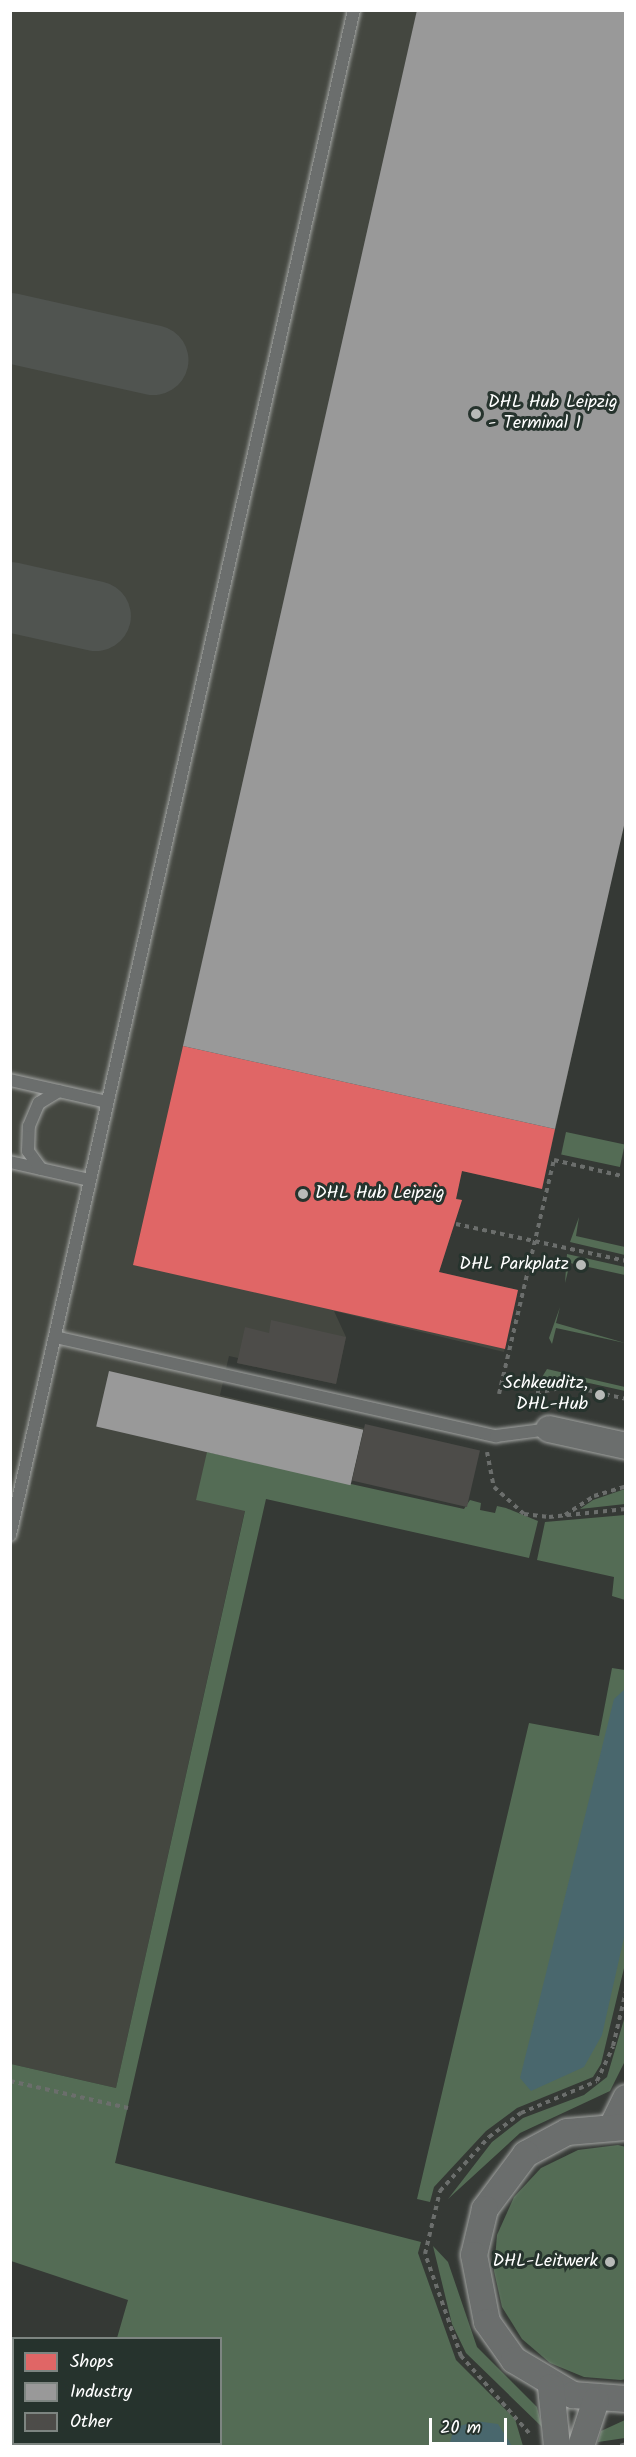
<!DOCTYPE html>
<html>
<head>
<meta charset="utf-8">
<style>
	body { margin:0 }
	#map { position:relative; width:636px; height:2457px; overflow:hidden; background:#353935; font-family:Kalam,sans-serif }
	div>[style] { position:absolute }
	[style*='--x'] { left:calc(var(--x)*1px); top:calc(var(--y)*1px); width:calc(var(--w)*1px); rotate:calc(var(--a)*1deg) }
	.built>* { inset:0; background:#444740 }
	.green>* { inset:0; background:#546c55; transform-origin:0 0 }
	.water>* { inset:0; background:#49676d }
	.shops>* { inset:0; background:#e06666 }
	.industry>* { inset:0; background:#999; transform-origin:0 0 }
	.taxiway>* { height:70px; margin:-35px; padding:0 35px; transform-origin:35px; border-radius:35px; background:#505450 }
	.building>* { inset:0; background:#4d4c49; transform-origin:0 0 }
	.path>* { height:4px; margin-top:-2px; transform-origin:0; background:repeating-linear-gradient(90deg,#6b6e6c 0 4.5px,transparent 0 9px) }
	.roads { filter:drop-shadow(0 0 2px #a4a6a4) drop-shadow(0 0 2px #a4a6a4) }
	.lane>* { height:12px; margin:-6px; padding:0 6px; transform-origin:6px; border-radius:6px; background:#6b6e6d }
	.street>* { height:26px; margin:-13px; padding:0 13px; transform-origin:13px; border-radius:13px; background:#6b6e6d }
	.dots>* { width:16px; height:16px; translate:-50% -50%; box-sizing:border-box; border:3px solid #26332d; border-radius:50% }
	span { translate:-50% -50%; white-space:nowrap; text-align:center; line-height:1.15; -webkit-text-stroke:6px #26332d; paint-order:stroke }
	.poi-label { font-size:18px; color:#fff }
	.left { translate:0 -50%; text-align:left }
	.right { translate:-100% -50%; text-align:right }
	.frame { position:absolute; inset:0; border:12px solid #fff; pointer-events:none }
	.legend { position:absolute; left:12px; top:2337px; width:210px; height:108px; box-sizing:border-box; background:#26332d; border:2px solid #7d8581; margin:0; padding:8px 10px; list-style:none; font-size:18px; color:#fff }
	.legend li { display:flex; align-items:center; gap:12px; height:30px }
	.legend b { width:30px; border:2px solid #7d8581 }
	.scale { position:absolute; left:429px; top:2418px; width:78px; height:27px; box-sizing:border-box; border:3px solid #fff; border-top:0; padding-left:8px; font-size:18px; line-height:21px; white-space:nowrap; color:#fff; -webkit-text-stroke:4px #26332d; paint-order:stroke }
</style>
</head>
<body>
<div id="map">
	<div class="built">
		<div style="clip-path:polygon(11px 11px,625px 11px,625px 818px,542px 1189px,462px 1171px,456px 1198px,462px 1200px,439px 1272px,518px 1290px,504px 1352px,334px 1311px,346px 1337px,336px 1384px,237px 1363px,238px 1358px,229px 1356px,220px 1395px,364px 1428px,351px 1484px,207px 1452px,245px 1510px,116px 2088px,11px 2064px)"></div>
	</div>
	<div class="green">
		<div style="left:566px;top:1132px;width:60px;height:23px;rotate:12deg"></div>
		<div style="clip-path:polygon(579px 1217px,576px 1236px,625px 1247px,625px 1255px,570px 1242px)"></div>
		<div style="clip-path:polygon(567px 1254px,625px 1267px,625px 1275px,570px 1263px,565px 1283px)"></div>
		<div style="clip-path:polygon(560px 1307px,556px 1323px,625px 1343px,556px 1328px,552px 1344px,549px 1338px)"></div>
		<div style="clip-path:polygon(547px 1369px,625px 1387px,625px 1391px,571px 1379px,536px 1387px)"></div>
		<div style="clip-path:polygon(207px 1452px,464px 1509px,470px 1500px,481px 1503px,480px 1510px,495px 1513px,497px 1506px,506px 1508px,538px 1521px,529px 1558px,266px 1499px,115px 2163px,421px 2242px,418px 2253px,456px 2360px,515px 2419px,523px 2446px,87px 2446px,220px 2444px,220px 2338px,117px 2338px,128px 2300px,11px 2261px,11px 2064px,116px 2088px,245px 1511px,196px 1500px)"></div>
		<div style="clip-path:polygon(625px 1489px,625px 1504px,580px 1509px,593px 1500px)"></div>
		<div style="clip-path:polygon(625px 1515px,625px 1600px,612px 1596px,614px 1577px,537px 1560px,545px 1522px)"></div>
		<div style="clip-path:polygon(612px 1668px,625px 1670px,625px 1964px,601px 2064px,593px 2077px,517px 2108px,486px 2131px,434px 2187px,430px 2202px,417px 2199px,529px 1723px,599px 1736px)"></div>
		<div style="clip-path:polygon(625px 2016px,625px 2061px,610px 2091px,520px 2133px,448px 2199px,492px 2142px,523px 2118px,584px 2095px,607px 2077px)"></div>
		<div style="clip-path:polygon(618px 2145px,626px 2147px,626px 2379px,621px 2380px,584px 2377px,550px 2363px,522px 2339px,502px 2307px,494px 2271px,497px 2235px,514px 2197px,541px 2168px,578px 2150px)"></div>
		<div style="clip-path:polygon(433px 2246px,448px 2262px,477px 2347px,537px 2407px,542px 2427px,466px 2353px,452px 2324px)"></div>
		<div style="clip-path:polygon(625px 2420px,625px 2438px,598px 2442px,601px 2431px)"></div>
	</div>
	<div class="water">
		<div style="clip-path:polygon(625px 1689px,625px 1933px,602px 2035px,584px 2067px,531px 2091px,520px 2078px,614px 1699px)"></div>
		<div style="clip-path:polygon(475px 2421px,498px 2424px,512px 2446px,449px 2446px,454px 2428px)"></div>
	</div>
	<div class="shops">
		<div style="clip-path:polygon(183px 1046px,555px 1129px,542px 1189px,462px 1171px,456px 1199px,462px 1200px,439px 1272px,518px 1290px,505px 1349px,133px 1265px)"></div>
	</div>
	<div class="industry">
		<div style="clip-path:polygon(417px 10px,626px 10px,626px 817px,555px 1129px,183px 1046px)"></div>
		<div style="left:109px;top:1371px;width:261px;height:57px;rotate:13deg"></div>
	</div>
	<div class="taxiway">
		<div style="--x:10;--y:328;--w:147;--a:12.6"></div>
		<div style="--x:10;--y:597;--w:88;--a:12.5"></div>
	</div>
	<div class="building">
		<div style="clip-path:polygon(271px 1320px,346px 1337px,336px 1384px,237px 1363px,245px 1327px,269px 1333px)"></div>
		<div style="left:365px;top:1424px;width:118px;height:58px;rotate:13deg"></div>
	</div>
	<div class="path">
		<div style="--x:456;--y:1224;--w:174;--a:12.3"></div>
		<div style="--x:536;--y:1393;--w:35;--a:-12"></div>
		<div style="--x:570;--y:1386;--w:57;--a:13.1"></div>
		<div style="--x:499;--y:1394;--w:240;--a:-76.8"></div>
		<div style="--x:554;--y:1160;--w:74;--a:13.3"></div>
		<div style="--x:487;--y:1452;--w:36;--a:79"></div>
		<div style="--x:494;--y:1487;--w:40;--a:42"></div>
		<div style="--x:524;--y:1514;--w:25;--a:7"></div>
		<div style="--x:549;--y:1517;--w:77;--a:-5.9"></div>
		<div style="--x:565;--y:1515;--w:35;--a:-33"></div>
		<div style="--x:594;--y:1496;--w:34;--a:-17"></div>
		<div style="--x:10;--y:2081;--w:121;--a:12.9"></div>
		<div style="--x:529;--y:2433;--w:103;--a:-131.4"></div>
		<div style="--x:461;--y:2356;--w:108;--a:-109.4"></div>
		<div style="--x:425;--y:2254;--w:65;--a:-76.6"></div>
		<div style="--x:440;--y:2191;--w:73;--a:-47.8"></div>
		<div style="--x:489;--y:2137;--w:40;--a:-37"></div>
		<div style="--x:521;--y:2113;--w:82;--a:-22.8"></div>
		<div style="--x:597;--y:2081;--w:38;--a:-65"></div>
		<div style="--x:613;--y:2046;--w:57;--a:-76.7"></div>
		<div style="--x:620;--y:2446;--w:6;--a:-18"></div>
	</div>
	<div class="roads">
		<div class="lane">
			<div style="--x:10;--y:1080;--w:99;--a:12.8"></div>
			<div style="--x:10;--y:1162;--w:82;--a:12.7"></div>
			<div style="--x:41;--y:1169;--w:22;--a:-126"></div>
			<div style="--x:28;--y:1151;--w:25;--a:-88"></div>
			<div style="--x:29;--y:1126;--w:25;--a:-67"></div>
			<div style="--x:39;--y:1103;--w:23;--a:-31"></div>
			<div style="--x:55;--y:1337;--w:452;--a:12.7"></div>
			<div style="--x:496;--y:1436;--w:53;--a:-7.5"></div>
			<div style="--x:10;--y:1535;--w:1563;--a:-77.29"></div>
		</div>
		<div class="street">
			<div style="--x:549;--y:1429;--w:79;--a:12.4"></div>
			<div style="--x:613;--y:2125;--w:30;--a:-64"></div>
			<div style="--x:626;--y:2127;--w:59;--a:175.2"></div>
			<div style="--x:567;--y:2132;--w:47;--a:151.8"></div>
			<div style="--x:526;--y:2154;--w:69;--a:126.7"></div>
			<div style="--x:485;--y:2209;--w:47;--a:103.4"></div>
			<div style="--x:474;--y:2255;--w:68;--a:79"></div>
			<div style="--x:487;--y:2322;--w:47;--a:54.6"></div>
			<div style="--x:514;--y:2360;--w:69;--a:30.7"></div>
			<div style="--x:573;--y:2395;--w:53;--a:4.3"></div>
			<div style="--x:551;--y:2387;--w:59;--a:84.2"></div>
			<div style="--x:581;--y:2446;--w:48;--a:-71.9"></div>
		</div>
	</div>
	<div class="dots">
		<div style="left:476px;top:414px;background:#b8bab8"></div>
		<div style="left:303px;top:1194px;background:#b8bab8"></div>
		<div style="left:581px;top:1265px;background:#b8bab8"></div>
		<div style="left:600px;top:1395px;background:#b8bab8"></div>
		<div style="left:610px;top:2262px;background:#b8bab8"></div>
	</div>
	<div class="poi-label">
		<span class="left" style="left:488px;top:414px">DHL Hub Leipzig<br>- Terminal 1</span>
		<span class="left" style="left:315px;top:1194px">DHL Hub Leipzig</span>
		<span class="right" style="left:569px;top:1265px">DHL Parkplatz</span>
		<span class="right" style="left:588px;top:1395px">Schkeuditz,<br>DHL-Hub</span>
		<span class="right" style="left:598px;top:2262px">DHL-Leitwerk</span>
	</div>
	<div class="frame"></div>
	<ul class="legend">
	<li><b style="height:16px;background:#e06666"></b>Shops</li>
	<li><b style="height:16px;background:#999"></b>Industry</li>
	<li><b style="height:16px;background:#4d4c49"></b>Other</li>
	</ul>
	<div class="scale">20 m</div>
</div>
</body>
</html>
